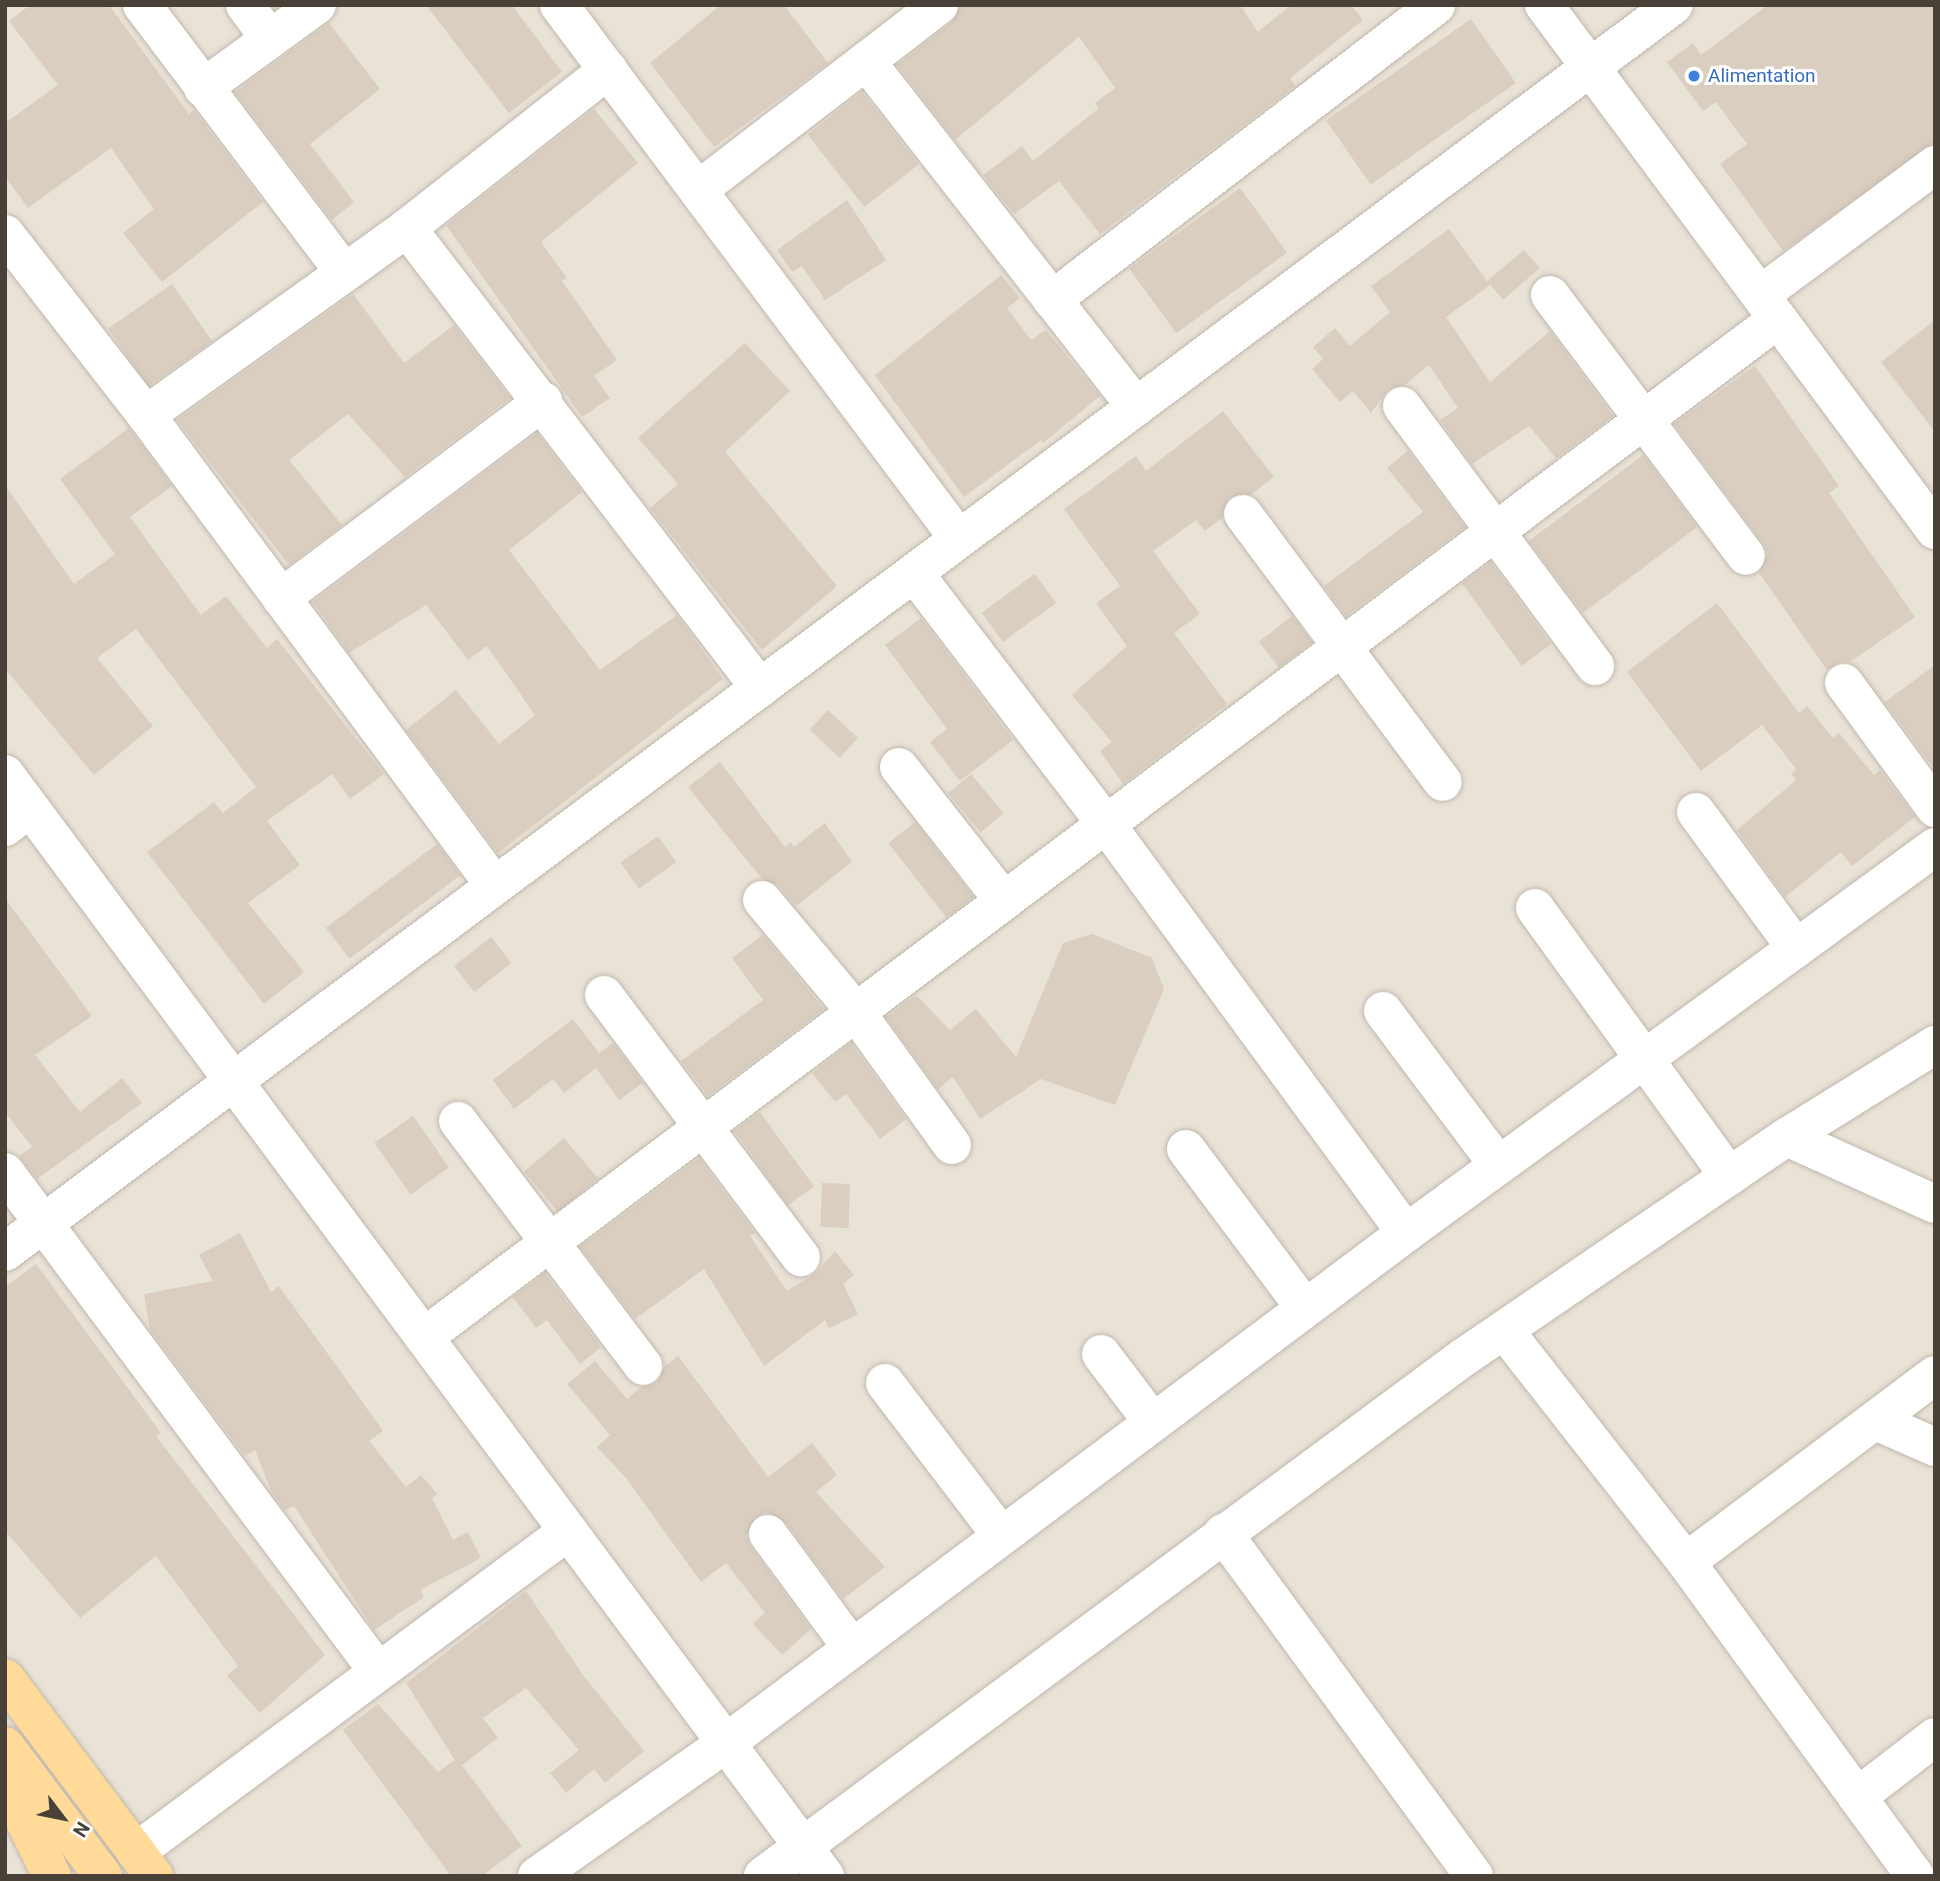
<!DOCTYPE html>
<html>
<head>
<meta charset="utf-8">
<style>
	body { margin:0 }
	#map { position:relative; width:1940px; height:1881px; overflow:hidden; background:#f5f1e9; font-family:Roboto,sans-serif }
	div>[style] { position:absolute }
	[style*='--x'] { left:calc(var(--x)*1px); top:calc(var(--y)*1px); width:calc(var(--w)*1px); rotate:calc(var(--a)*1deg) }
	.residential>* { inset:0; background:#e9e2d7; transform-origin:0 0 }
	.building>* { inset:0; background:#dacec1; transform-origin:0 0 }
	.roads { filter:drop-shadow(0 0 2px #c1b8ab) drop-shadow(0 0 2px #c1b8ab) }
	.minor>* { height:38px; margin:-19px; padding:0 19px; transform-origin:19px; border-radius:19px; background:#fff }
	.major>* { height:38px; margin:-19px; padding:0 19px; transform-origin:19px; border-radius:19px; background:#ffda98 }
	.dots>* { width:19px; height:19px; translate:-50% -50%; box-sizing:border-box; border:4px solid #fff; border-radius:50% }
	span { translate:-50% -50%; white-space:nowrap; text-align:center; line-height:1.15; -webkit-text-stroke:6px #fff; paint-order:stroke }
	.shop-label { font-size:19px; color:#366cbe }
	.left { translate:0 -50%; text-align:left }
	.frame { position:absolute; inset:0; border:7px solid #494137; pointer-events:none }
	.north { position:absolute; left:28px; top:1783px; width:70px; height:70px; -webkit-text-stroke:5px #fff; paint-order:stroke; rotate:122deg; font-size:19px; font-weight:700; line-height:28px; text-align:center; color:#494137 }
	.north::after { content:''; display:block; margin:auto; width:24px; height:32px; background:#494137; clip-path:polygon(50% 0,100% 100%,50% 72%,0 100%) }
</style>
</head>
<body>
<div id="map">
	<div class="residential">
		<div style="left:5px;top:5px;width:1930px;height:1871px"></div>
	</div>
	<div class="building">
		<div style="clip-path:polygon(30px 5px,109px 5px,189px 114px,194px 110px,263px 202px,162px 282px,123px 233px,154px 209px,111px 148px,28px 208px,5px 176px,5px 123px,58px 85px,9px 21px)"></div>
		<div style="clip-path:polygon(426px 5px,512px 5px,562px 72px,509px 113px)"></div>
		<div style="clip-path:polygon(721px 5px,784px 5px,828px 63px,714px 147px,650px 63px)"></div>
		<div style="clip-path:polygon(960px 5px,1240px 5px,1258px 32px,1291px 5px,1351px 5px,1363px 20px,1290px 78px,1295px 86px,1100px 234px,1059px 181px,1014px 214px,983px 175px,1022px 146px,1033px 161px,1099px 108px,1095px 103px,1115px 88px,1079px 37px,955px 140px,897px 65px,952px 22px)"></div>
		<div style="clip-path:polygon(1768px 5px,1935px 5px,1935px 142px,1783px 251px,1720px 164px,1747px 144px,1716px 102px,1703px 111px,1667px 62px,1693px 43px,1701px 55px)"></div>
		<div style="left:1471px;top:19px;width:78px;height:177px;rotate:55deg"></div>
		<div style="clip-path:polygon(329px 23px,380px 89px,310px 144px,354px 202px,332px 220px,235px 92px)"></div>
		<div style="left:862px;top:92px;width:92px;height:69px;rotate:52deg"></div>
		<div style="clip-path:polygon(594px 109px,638px 163px,541px 242px,567px 278px,562px 281px,617px 360px,594px 376px,610px 398px,582px 417px,446px 225px)"></div>
		<div style="left:1240px;top:188px;width:80px;height:137px;rotate:54deg"></div>
		<div style="clip-path:polygon(847px 200px,886px 260px,825px 300px,802px 266px,792px 272px,777px 250px)"></div>
		<div style="clip-path:polygon(1449px 229px,1487px 281px,1524px 250px,1540px 268px,1503px 300px,1488px 282px,1490px 285px,1446px 317px,1490px 382px,1550px 331px,1613px 416px,1556px 458px,1529px 426px,1472px 464px,1440px 420px,1458px 408px,1429px 365px,1405px 385px,1388px 389px,1371px 413px,1353px 391px,1340px 402px,1312px 369px,1323px 359px,1313px 347px,1335px 328px,1350px 346px,1390px 312px,1371px 286px)"></div>
		<div style="clip-path:polygon(1001px 275px,1020px 298px,1007px 308px,1031px 340px,1046px 330px,1100px 396px,1043px 443px,1041px 440px,964px 497px,875px 375px)"></div>
		<div style="left:172px;top:284px;width:70px;height:78px;rotate:55deg"></div>
		<div style="clip-path:polygon(353px 294px,404px 363px,454px 325px,510px 398px,405px 477px,348px 414px,289px 460px,342px 525px,289px 565px,177px 420px)"></div>
		<div style="clip-path:polygon(1935px 320px,1935px 432px,1881px 362px)"></div>
		<div style="clip-path:polygon(745px 343px,790px 391px,725px 452px,837px 586px,762px 650px,650px 508px,678px 484px,638px 438px)"></div>
		<div style="clip-path:polygon(1755px 366px,1839px 486px,1829px 493px,1915px 617px,1850px 662px,1841px 661px,1827px 670px,1759px 573px,1768px 554px,1763px 543px,1674px 424px)"></div>
		<div style="clip-path:polygon(1223px 411px,1274px 477px,1252px 494px,1229px 497px,1222px 518px,1205px 531px,1196px 520px,1153px 551px,1200px 614px,1174px 633px,1227px 704px,1123px 784px,1100px 751px,1112px 742px,1072px 695px,1127px 646px,1096px 603px,1120px 586px,1064px 509px,1136px 456px,1146px 471px)"></div>
		<div style="clip-path:polygon(129px 428px,172px 486px,130px 517px,201px 615px,226px 596px,267px 648px,277px 639px,384px 774px,350px 799px,332px 774px,267px 821px,300px 865px,248px 903px,304px 972px,264px 1004px,147px 852px,214px 802px,223px 813px,256px 787px,136px 629px,97px 658px,153px 726px,94px 775px,5px 669px,5px 485px,74px 584px,115px 554px,60px 479px)"></div>
		<div style="clip-path:polygon(537px 433px,582px 492px,509px 550px,600px 670px,677px 615px,723px 679px,498px 853px,406px 730px,456px 690px,499px 744px,535px 715px,487px 646px,468px 660px,426px 605px,349px 653px,313px 602px)"></div>
		<div style="clip-path:polygon(1408px 451px,1465px 527px,1346px 616px,1324px 586px,1423px 512px,1387px 468px)"></div>
		<div style="left:1643px;top:455px;width:90px;height:143px;rotate:53deg"></div>
		<div style="left:1491px;top:562px;width:102px;height:36px;rotate:54deg"></div>
		<div style="left:1035px;top:574px;width:36px;height:66px;rotate:54deg"></div>
		<div style="clip-path:polygon(1717px 603px,1799px 713px,1807px 706px,1833px 738px,1839px 733px,1874px 775px,1880px 770px,1915px 817px,1852px 866px,1841px 852px,1785px 897px,1737px 830px,1796px 780px,1791px 774px,1796px 769px,1762px 725px,1701px 771px,1627px 672px)"></div>
		<div style="left:1292px;top:616px;width:33px;height:42px;rotate:52deg"></div>
		<div style="clip-path:polygon(921px 618px,1013px 740px,960px 781px,930px 742px,947px 729px,885px 645px)"></div>
		<div style="clip-path:polygon(1935px 665px,1935px 770px,1885px 702px)"></div>
		<div style="left:828px;top:710px;width:41px;height:27px;rotate:43deg"></div>
		<div style="clip-path:polygon(720px 762px,785px 847px,791px 842px,794px 847px,825px 823px,852px 862px,796px 906px,778px 885px,762px 879px,688px 787px)"></div>
		<div style="left:971px;top:774px;width:51px;height:30px;rotate:50deg"></div>
		<div style="left:915px;top:822px;width:95px;height:34px;rotate:52deg"></div>
		<div style="left:658px;top:836px;width:32px;height:46px;rotate:55deg"></div>
		<div style="left:437px;top:844px;width:39px;height:139px;rotate:53deg"></div>
		<div style="clip-path:polygon(5px 898px,92px 1016px,35px 1055px,80px 1112px,122px 1078px,142px 1103px,37px 1179px,19px 1156px,32px 1147px,5px 1112px)"></div>
		<div style="clip-path:polygon(1092px 934px,1152px 958px,1164px 989px,1115px 1105px,1041px 1079px,980px 1119px,953px 1077px,938px 1089px,886px 1017px,916px 995px,950px 1030px,976px 1009px,1016px 1057px,1063px 943px)"></div>
		<div style="clip-path:polygon(763px 935px,824px 1009px,708px 1096px,681px 1061px,763px 1000px,732px 958px)"></div>
		<div style="left:491px;top:937px;width:33px;height:47px;rotate:52deg"></div>
		<div style="clip-path:polygon(573px 1019px,599px 1053px,613px 1043px,643px 1083px,619px 1100px,596px 1068px,564px 1093px,553px 1079px,514px 1109px,493px 1080px)"></div>
		<div style="clip-path:polygon(851px 1043px,906px 1119px,880px 1139px,846px 1094px,835px 1102px,812px 1073px)"></div>
		<div style="left:760px;top:1112px;width:92px;height:32px;rotate:54deg"></div>
		<div style="left:413px;top:1116px;width:63px;height:47px;rotate:55deg"></div>
		<div style="left:564px;top:1138px;width:53px;height:52px;rotate:50deg"></div>
		<div style="clip-path:polygon(699px 1158px,755px 1233px,750px 1236px,787px 1291px,815px 1274px,835px 1251px,854px 1275px,843px 1284px,858px 1314px,829px 1328px,825px 1320px,764px 1366px,704px 1269px,635px 1319px,580px 1247px)"></div>
		<div style="left:822px;top:1183px;width:28px;height:44px;rotate:2deg"></div>
		<div style="clip-path:polygon(240px 1233px,271px 1292px,279px 1286px,383px 1431px,369px 1441px,406px 1487px,421px 1475px,437px 1494px,432px 1498px,453px 1540px,468px 1532px,481px 1558px,420px 1590px,424px 1597px,374px 1630px,294px 1506px,285px 1510px,272px 1493px,255px 1450px,245px 1456px,150px 1330px,144px 1294px,213px 1281px,199px 1255px)"></div>
		<div style="clip-path:polygon(36px 1264px,161px 1433px,156px 1436px,325px 1655px,260px 1713px,227px 1676px,238px 1666px,156px 1556px,80px 1618px,5px 1531px,5px 1287px)"></div>
		<div style="clip-path:polygon(545px 1273px,601px 1347px,580px 1364px,547px 1320px,536px 1328px,513px 1297px)"></div>
		<div style="clip-path:polygon(678px 1356px,768px 1477px,812px 1443px,837px 1475px,816px 1492px,885px 1567px,843px 1599px,785px 1521px,766px 1512px,755px 1517px,746px 1536px,750px 1546px,811px 1629px,782px 1655px,753px 1624px,765px 1613px,726px 1563px,701px 1582px,626px 1478px,597px 1447px,610px 1435px,567px 1384px,595px 1361px,627px 1399px,641px 1387px,657px 1383px,664px 1367px)"></div>
		<div style="clip-path:polygon(526px 1591px,583px 1675px,644px 1751px,605px 1783px,594px 1769px,566px 1793px,550px 1773px,579px 1750px,526px 1688px,483px 1718px,498px 1738px,462px 1765px,522px 1846px,482px 1876px,451px 1876px,343px 1730px,378px 1704px,438px 1772px,455px 1760px,406px 1683px)"></div>
	</div>
	<div class="roads">
		<div class="minor">
			<div style="--x:142;--y:5;--w:333;--a:52.9"></div>
			<div style="--x:245;--y:5;--w:42;--a:53.7"></div>
			<div style="--x:559;--y:5;--w:667;--a:53.16"></div>
			<div style="--x:1544;--y:5;--w:655;--a:53.32"></div>
			<div style="--x:866;--y:61;--w:439;--a:52"></div>
			<div style="--x:203;--y:88;--w:141;--a:-36.1"></div>
			<div style="--x:698;--y:190;--w:304;--a:-37.5"></div>
			<div style="--x:407;--y:228;--w:580;--a:52.5"></div>
			<div style="--x:5;--y:234;--w:229;--a:52.1"></div>
			<div style="--x:146;--y:415;--w:586;--a:53.46"></div>
			<div style="--x:1550;--y:295;--w:326;--a:53.1"></div>
			<div style="--x:1760;--y:295;--w:218;--a:-36.6"></div>
			<div style="--x:1052;--y:300;--w:484;--a:-37.5"></div>
			<div style="--x:1402;--y:406;--w:324;--a:53.4"></div>
			<div style="--x:146;--y:415;--w:321;--a:-35.6"></div>
			<div style="--x:407;--y:228;--w:256;--a:-38.2"></div>
			<div style="--x:1243;--y:514;--w:334;--a:53.3"></div>
			<div style="--x:914;--y:573;--w:316;--a:52.6"></div>
			<div style="--x:1106;--y:824;--w:507;--a:53.74"></div>
			<div style="--x:281;--y:598;--w:328;--a:-36.9"></div>
			<div style="--x:1844;--y:683;--w:155;--a:53.9"></div>
			<div style="--x:899;--y:767;--w:170;--a:51.9"></div>
			<div style="--x:5;--y:774;--w:1374;--a:53.35"></div>
			<div style="--x:1696;--y:812;--w:169;--a:53.7"></div>
			<div style="--x:5;--y:827;--w:31;--a:-37"></div>
			<div style="--x:762;--y:900;--w:146;--a:50"></div>
			<div style="--x:856;--y:1012;--w:164;--a:54.2"></div>
			<div style="--x:1535;--y:908;--w:331;--a:54.1"></div>
			<div style="--x:604;--y:995;--w:328;--a:53.1"></div>
			<div style="--x:1383;--y:1011;--w:192;--a:53.2"></div>
			<div style="--x:458;--y:1121;--w:307;--a:52.9"></div>
			<div style="--x:1787;--y:1137;--w:162;--a:24.4"></div>
			<div style="--x:1186;--y:1149;--w:199;--a:53.2"></div>
			<div style="--x:5;--y:1172;--w:622;--a:53.24"></div>
			<div style="--x:5;--y:1252;--w:2083;--a:-36.77"></div>
			<div style="--x:1504;--y:1330;--w:295;--a:51.9"></div>
			<div style="--x:1686;--y:1562;--w:389;--a:53.9"></div>
			<div style="--x:424;--y:1337;--w:1694;--a:-36.94"></div>
			<div style="--x:1101;--y:1354;--w:84;--a:52.7"></div>
			<div style="--x:885;--y:1383;--w:191;--a:52.7"></div>
			<div style="--x:1876;--y:1421;--w:64;--a:23.8"></div>
			<div style="--x:1223;--y:1533;--w:425;--a:53.8"></div>
			<div style="--x:768;--y:1534;--w:142;--a:53.6"></div>
			<div style="--x:1686;--y:1562;--w:311;--a:-36.9"></div>
			<div style="--x:1857;--y:1797;--w:98;--a:-37.6"></div>
			<div style="--x:136;--y:1852;--w:538;--a:-36.61"></div>
			<div style="--x:537;--y:1876;--w:231;--a:-35.1"></div>
			<div style="--x:726;--y:1743;--w:850;--a:-36.87"></div>
			<div style="--x:1406;--y:1233;--w:655;--a:-36.12"></div>
			<div style="--x:763;--y:1876;--w:872;--a:-36.52"></div>
			<div style="--x:1464;--y:1357;--w:391;--a:-34.3"></div>
			<div style="--x:1787;--y:1137;--w:174;--a:-31.9"></div>
		</div>
		<div class="major">
			<div style="--x:5;--y:1678;--w:248;--a:53"></div>
			<div style="--x:5;--y:1746;--w:163;--a:53"></div>
			<div style="--x:5;--y:1781;--w:106;--a:63.7"></div>
		</div>
	</div>
	<div class="dots">
		<div style="left:1694px;top:76px;background:#3f7fe0"></div>
	</div>
	<div class="shop-label">
		<span class="left" style="left:1708px;top:76px">Alimentation</span>
	</div>
	<div class="frame"></div>
	<div class="north">N</div>
</div>
</body>
</html>
